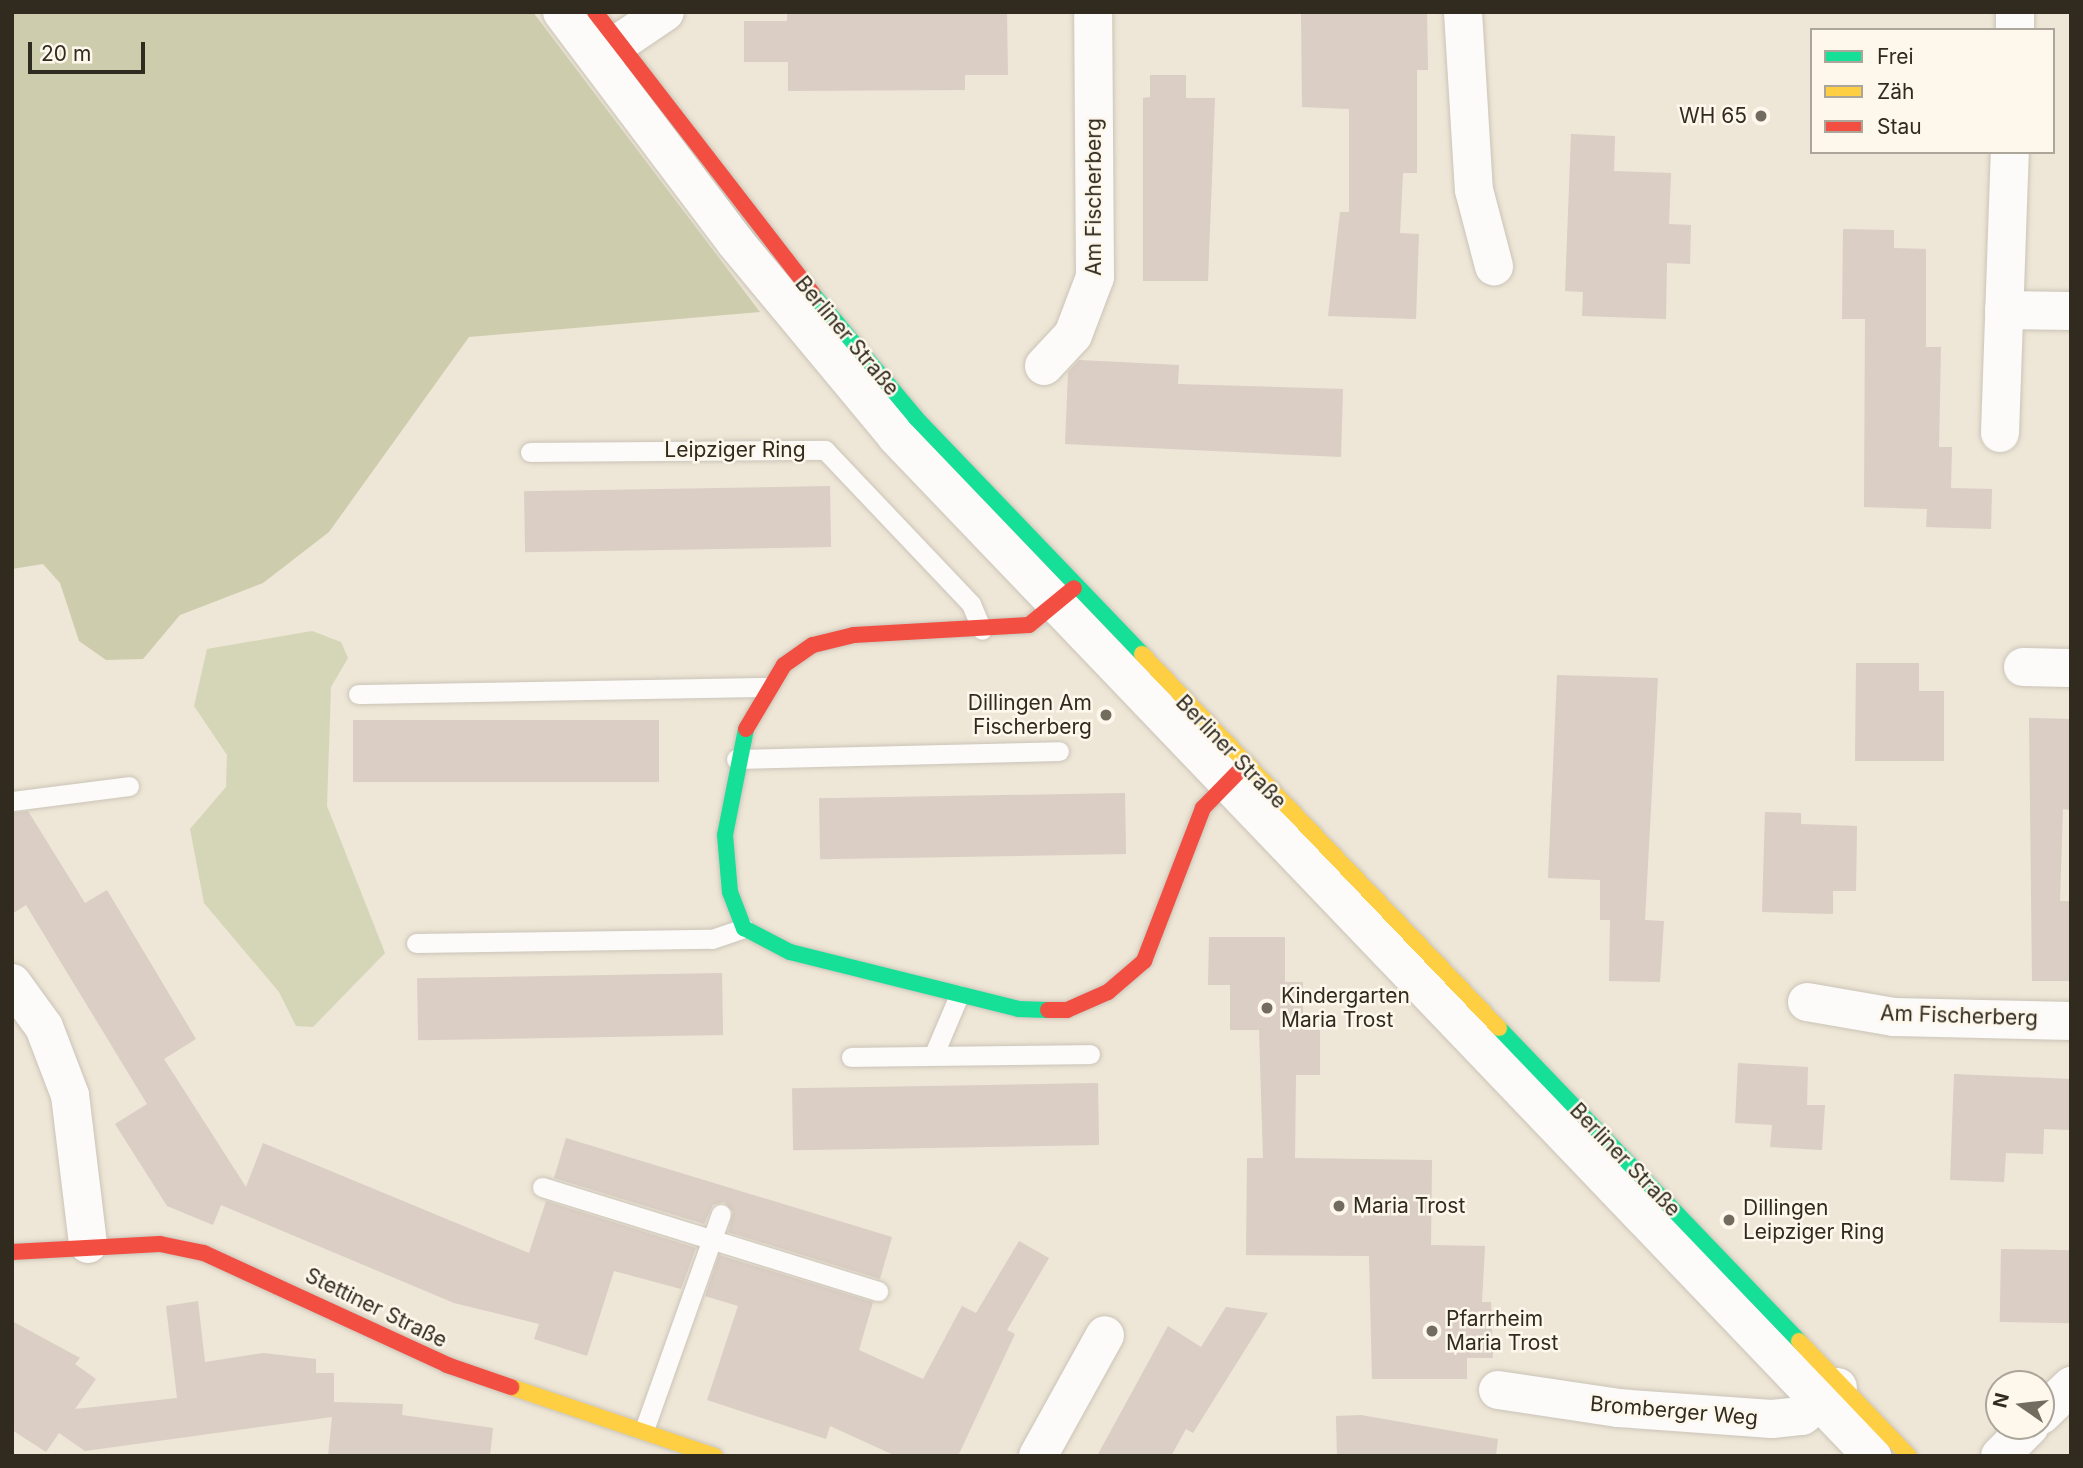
<!DOCTYPE html>
<html>
<head>
<meta charset="utf-8">
<style>
	body { margin:0 }
	#map { position:relative; width:2083px; height:1468px; overflow:hidden; background:#eee6d6; font-family:Inter,sans-serif }
	div>[style] { position:absolute }
	[style*='--x'] { left:calc(var(--x)*1px); top:calc(var(--y)*1px); width:calc(var(--w)*1px); rotate:calc(var(--a)*1deg) }
	.green>* { inset:0; background:#d5d5b7 }
	.forest>* { inset:0; background:#cdcdae }
	.building>* { inset:0; background:#dbcec4; transform-origin:0 0 }
	.roads { filter:drop-shadow(0 0 2px #cac4b8) drop-shadow(0 0 2px #cac4b8) }
	.lane>* { height:19px; margin:-9.5px; padding:0 9.5px; transform-origin:9.5px; border-radius:9.5px; background:#fcfbf9 }
	.street>* { height:38px; margin:-19px; padding:0 19px; transform-origin:19px; border-radius:19px; background:#fcfbf9 }
	.fast>* { height:16px; margin:-8px; padding:0 8px; transform-origin:8px; border-radius:8px; background:#16e098 }
	.slow>* { height:16px; margin:-8px; padding:0 8px; transform-origin:8px; border-radius:8px; background:#ffcf43 }
	.jam>* { height:16px; margin:-8px; padding:0 8px; transform-origin:8px; border-radius:8px; background:#f24e42 }
	.dots>* { width:19px; height:19px; translate:-50% -50%; box-sizing:border-box; border:4px solid #fef8ec; border-radius:50% }
	span { translate:-50% -50%; white-space:nowrap; text-align:center; line-height:1.15; -webkit-text-stroke:5px #fef8ec; paint-order:stroke }
	.poi-label { font-size:21px; color:#302a1f }
	.right { translate:-100% -50%; text-align:right }
	.left { translate:0 -50%; text-align:left }
	.street-label { font-size:21px; color:#302a1f }
	.frame { position:absolute; inset:0; border:14px solid #302a1f; pointer-events:none }
	.legend { position:absolute; left:1810px; top:28px; width:245px; height:126px; box-sizing:border-box; background:#fef8ec; border:2px solid #aca69a; margin:0; padding:9px 12px; list-style:none; font-size:21px; color:#302a1f }
	.legend li { display:flex; align-items:center; gap:14px; height:35px }
	.legend b { width:35px; border:2px solid #aca69a }
	.north { position:absolute; left:1985px; top:1370px; width:70px; height:70px; box-sizing:border-box; background:#fef8ec; border:2px solid #aca69a; border-radius:50%; rotate:284deg; font-size:19px; font-weight:700; line-height:28px; text-align:center; color:#302a1f }
	.north::after { content:''; display:block; margin:auto; width:24px; height:32px; background:#726c5f; clip-path:polygon(50% 0,100% 100%,50% 72%,0 100%) }
	.scale { position:absolute; left:28px; top:42px; width:117px; height:32px; box-sizing:border-box; border:4px solid #302a1f; border-top:0; padding-left:9px; font-size:21px; line-height:24px; white-space:nowrap; color:#302a1f; -webkit-text-stroke:5px #fef8ec; paint-order:stroke }
</style>
</head>
<body>
<div id="map">
	<div class="green">
		<div style="clip-path:polygon(312px 631px,341px 642px,348px 658px,331px 687px,327px 806px,385px 953px,313px 1027px,296px 1026px,279px 992px,204px 903px,190px 829px,226px 787px,227px 755px,194px 706px,207px 649px)"></div>
	</div>
	<div class="forest">
		<div style="clip-path:polygon(12px 12px,533px 12px,760px 312px,469px 337px,329px 532px,263px 583px,180px 615px,143px 659px,106px 660px,79px 641px,60px 583px,43px 564px,12px 569px)"></div>
	</div>
	<div class="building">
		<div style="clip-path:polygon(787px 12px,1007px 12px,1008px 75px,965px 75px,965px 90px,788px 91px,788px 62px,744px 62px,744px 21px,787px 21px)"></div>
		<div style="clip-path:polygon(1301px 12px,1427px 12px,1428px 70px,1417px 70px,1417px 173px,1403px 173px,1400px 233px,1419px 234px,1416px 319px,1328px 316px,1340px 212px,1349px 212px,1349px 109px,1302px 107px)"></div>
		<div style="clip-path:polygon(1150px 75px,1186px 75px,1186px 98px,1215px 98px,1208px 281px,1143px 281px,1143px 98px,1150px 97px)"></div>
		<div style="clip-path:polygon(1571px 134px,1615px 136px,1614px 171px,1671px 173px,1669px 224px,1691px 225px,1690px 264px,1667px 263px,1666px 319px,1582px 316px,1583px 292px,1565px 291px)"></div>
		<div style="clip-path:polygon(1843px 229px,1894px 230px,1894px 248px,1926px 249px,1926px 347px,1941px 347px,1939px 447px,1952px 447px,1951px 488px,1992px 489px,1991px 529px,1926px 527px,1927px 509px,1864px 507px,1865px 319px,1842px 319px)"></div>
		<div style="clip-path:polygon(1079px 360px,1179px 365px,1178px 384px,1343px 389px,1341px 457px,1065px 444px,1068px 372px)"></div>
		<div style="left:830px;top:486px;width:61px;height:306px;rotate:89deg"></div>
		<div style="clip-path:polygon(1856px 663px,1919px 663px,1919px 691px,1944px 691px,1944px 761px,1855px 761px)"></div>
		<div style="clip-path:polygon(1557px 675px,1658px 678px,1645px 920px,1664px 921px,1660px 982px,1609px 981px,1610px 920px,1600px 920px,1600px 880px,1548px 878px)"></div>
		<div style="clip-path:polygon(2029px 718px,2071px 719px,2071px 810px,2063px 809px,2060px 901px,2071px 901px,2071px 981px,2032px 981px)"></div>
		<div style="left:659px;top:720px;width:62px;height:306px;rotate:90deg"></div>
		<div style="left:1125px;top:793px;width:61px;height:306px;rotate:89deg"></div>
		<div style="clip-path:polygon(28px 811px,85px 903px,107px 890px,196px 1039px,164px 1059px,246px 1187px,263px 1143px,529px 1253px,546px 1201px,696px 1248px,681px 1289px,614px 1271px,587px 1356px,534px 1339px,539px 1324px,454px 1303px,221px 1205px,213px 1225px,167px 1206px,115px 1124px,147px 1104px,26px 905px,12px 914px,12px 813px)"></div>
		<div style="clip-path:polygon(1765px 812px,1801px 813px,1801px 824px,1857px 826px,1856px 891px,1833px 891px,1833px 914px,1762px 912px)"></div>
		<div style="clip-path:polygon(1209px 937px,1285px 937px,1285px 982px,1303px 982px,1303px 1030px,1320px 1030px,1320px 1075px,1296px 1075px,1295px 1158px,1432px 1160px,1431px 1245px,1485px 1246px,1482px 1302px,1491px 1302px,1493px 1358px,1467px 1358px,1467px 1379px,1372px 1379px,1369px 1256px,1246px 1255px,1247px 1158px,1263px 1158px,1259px 1030px,1230px 1030px,1230px 985px,1208px 985px)"></div>
		<div style="left:722px;top:973px;width:62px;height:305px;rotate:89deg"></div>
		<div style="clip-path:polygon(1738px 1063px,1808px 1067px,1807px 1105px,1825px 1105px,1822px 1150px,1770px 1147px,1772px 1125px,1735px 1123px)"></div>
		<div style="clip-path:polygon(1954px 1074px,2071px 1079px,2071px 1130px,2044px 1129px,2043px 1154px,2006px 1153px,2004px 1182px,1950px 1180px)"></div>
		<div style="left:1098px;top:1083px;width:62px;height:306px;rotate:89deg"></div>
		<div style="clip-path:polygon(566px 1138px,892px 1237px,880px 1279px,728px 1232px,733px 1212px,724px 1202px,713px 1205px,704px 1224px,554px 1178px)"></div>
		<div style="clip-path:polygon(1019px 1241px,1049px 1258px,1007px 1330px,1015px 1334px,958px 1456px,896px 1456px,830px 1426px,826px 1439px,707px 1400px,738px 1306px,705px 1296px,719px 1255px,873px 1302px,859px 1350px,923px 1379px,962px 1306px,976px 1313px)"></div>
		<div style="left:2001px;top:1249px;width:70px;height:73px;rotate:1deg"></div>
		<div style="clip-path:polygon(198px 1301px,205px 1362px,263px 1353px,316px 1359px,316px 1373px,334px 1373px,334px 1402px,403px 1404px,402px 1415px,493px 1428px,490px 1456px,328px 1456px,332px 1417px,85px 1451px,59px 1433px,46px 1452px,12px 1430px,12px 1321px,80px 1358px,75px 1364px,96px 1379px,75px 1409px,177px 1398px,166px 1306px)"></div>
		<div style="clip-path:polygon(1226px 1307px,1268px 1313px,1193px 1433px,1186px 1429px,1171px 1456px,1097px 1456px,1168px 1326px,1201px 1347px)"></div>
		<div style="clip-path:polygon(1361px 1415px,1498px 1439px,1496px 1456px,1337px 1456px,1336px 1416px)"></div>
	</div>
	<div class="roads">
		<div class="lane">
			<div style="--x:530;--y:452;--w:295;--a:-0.4"></div>
			<div style="--x:825;--y:450;--w:212;--a:46.5"></div>
			<div style="--x:971;--y:604;--w:28;--a:67"></div>
			<div style="--x:358;--y:694;--w:407;--a:-1"></div>
			<div style="--x:736;--y:759;--w:323;--a:-1.4"></div>
			<div style="--x:12;--y:801;--w:118;--a:-7.3"></div>
			<div style="--x:416;--y:943;--w:296;--a:-0.8"></div>
			<div style="--x:712;--y:939;--w:34;--a:-19"></div>
			<div style="--x:934;--y:1054;--w:64;--a:-67"></div>
			<div style="--x:851;--y:1057;--w:239;--a:-0.7"></div>
			<div style="--x:542;--y:1187;--w:352;--a:17.2"></div>
			<div style="--x:645;--y:1427;--w:226;--a:-70.4"></div>
		</div>
		<div class="street">
			<div style="--x:562;--y:12;--w:289;--a:53"></div>
			<div style="--x:736;--y:243;--w:251;--a:50.3"></div>
			<div style="--x:896;--y:436;--w:1412;--a:46.26"></div>
			<div style="--x:1463;--y:12;--w:178;--a:86.5"></div>
			<div style="--x:1474;--y:190;--w:79;--a:75.3"></div>
			<div style="--x:2015;--y:30;--w:18;--a:-90"></div>
			<div style="--x:597;--y:58;--w:82;--a:-34.1"></div>
			<div style="--x:2004;--y:310;--w:67;--a:0.9"></div>
			<div style="--x:1044;--y:366;--w:42;--a:-46.9"></div>
			<div style="--x:1073;--y:335;--w:62;--a:-69.2"></div>
			<div style="--x:1095;--y:277;--w:265;--a:-90.4"></div>
			<div style="--x:2000;--y:433;--w:281;--a:-88"></div>
			<div style="--x:2023;--y:667;--w:48;--a:1.2"></div>
			<div style="--x:12;--y:983;--w:54;--a:54"></div>
			<div style="--x:44;--y:1027;--w:73;--a:69.1"></div>
			<div style="--x:70;--y:1095;--w:150;--a:83.1"></div>
			<div style="--x:1807;--y:1002;--w:88;--a:9.8"></div>
			<div style="--x:1894;--y:1017;--w:177;--a:1.3"></div>
			<div style="--x:1498;--y:1390;--w:121;--a:8.5"></div>
			<div style="--x:1618;--y:1408;--w:154;--a:4.1"></div>
			<div style="--x:1772;--y:1419;--w:30;--a:-6"></div>
			<div style="--x:1802;--y:1416;--w:46;--a:-38.9"></div>
			<div style="--x:2041;--y:1415;--w:42;--a:-44"></div>
			<div style="--x:1038;--y:1456;--w:138;--a:-61"></div>
			<div style="--x:2000;--y:1456;--w:42;--a:-45"></div>
		</div>
		<div class="fast">
			<div style="--x:812;--y:293;--w:163;--a:50.2"></div>
			<div style="--x:916;--y:418;--w:327;--a:46.2"></div>
			<div style="--x:746;--y:729;--w:108;--a:101.2"></div>
			<div style="--x:725;--y:835;--w:57;--a:85"></div>
			<div style="--x:730;--y:892;--w:39;--a:69"></div>
			<div style="--x:744;--y:928;--w:52;--a:27.6"></div>
			<div style="--x:790;--y:952;--w:235;--a:14"></div>
			<div style="--x:1018;--y:1009;--w:30;--a:2"></div>
			<div style="--x:1499;--y:1028;--w:434;--a:46.2"></div>
		</div>
		<div class="slow">
			<div style="--x:1142;--y:654;--w:517;--a:46.33"></div>
			<div style="--x:1799;--y:1341;--w:159;--a:46.3"></div>
			<div style="--x:511;--y:1387;--w:215;--a:18.7"></div>
		</div>
		<div class="jam">
			<div style="--x:595;--y:12;--w:355;--a:52.3"></div>
			<div style="--x:746;--y:729;--w:74;--a:-59.3"></div>
			<div style="--x:784;--y:665;--w:35;--a:-35"></div>
			<div style="--x:813;--y:645;--w:42;--a:-13.7"></div>
			<div style="--x:854;--y:635;--w:175;--a:-3.3"></div>
			<div style="--x:1029;--y:625;--w:58;--a:-39.4"></div>
			<div style="--x:1048;--y:1010;--w:19;--a:0"></div>
			<div style="--x:1067;--y:1010;--w:45;--a:-23.7"></div>
			<div style="--x:1108;--y:992;--w:48;--a:-40.7"></div>
			<div style="--x:1144;--y:961;--w:164;--a:-68.9"></div>
			<div style="--x:1203;--y:808;--w:59;--a:-45.7"></div>
			<div style="--x:12;--y:1252;--w:148;--a:-3.1"></div>
			<div style="--x:160;--y:1244;--w:45;--a:11.6"></div>
			<div style="--x:204;--y:1253;--w:268;--a:24.7"></div>
			<div style="--x:447;--y:1365;--w:68;--a:19"></div>
		</div>
	</div>
	<div class="dots">
		<div style="left:1761px;top:116px;background:#726c5f"></div>
		<div style="left:1106px;top:715px;background:#726c5f"></div>
		<div style="left:1267px;top:1008px;background:#726c5f"></div>
		<div style="left:1339px;top:1206px;background:#726c5f"></div>
		<div style="left:1729px;top:1220px;background:#726c5f"></div>
		<div style="left:1432px;top:1331px;background:#726c5f"></div>
	</div>
	<div class="poi-label">
		<span class="right" style="left:1747px;top:116px">WH 65</span>
		<span class="right" style="left:1092px;top:715px">Dillingen Am<br>Fischerberg</span>
		<span class="left" style="left:1281px;top:1008px">Kindergarten<br>Maria Trost</span>
		<span class="left" style="left:1353px;top:1206px">Maria Trost</span>
		<span class="left" style="left:1743px;top:1220px">Dillingen<br>Leipziger Ring</span>
		<span class="left" style="left:1446px;top:1331px">Pfarrheim<br>Maria Trost</span>
	</div>
	<div class="street-label">
		<span style="left:1094px;top:197px;rotate:-90deg">Am Fischerberg</span>
		<span style="left:847px;top:336px;rotate:50deg">Berliner Straße</span>
		<span style="left:735px;top:450px">Leipziger Ring</span>
		<span style="left:1231px;top:752px;rotate:46deg">Berliner Straße</span>
		<span style="left:1959px;top:1016px;rotate:2deg">Am Fischerberg</span>
		<span style="left:1625px;top:1160px;rotate:46deg">Berliner Straße</span>
		<span style="left:376px;top:1308px;rotate:26deg">Stettiner Straße</span>
		<span style="left:1674px;top:1411px;rotate:5deg">Bromberger Weg</span>
	</div>
	<div class="frame"></div>
	<ul class="legend">
	<li><b style="height:9px;background:#16e098"></b>Frei</li>
	<li><b style="height:9px;background:#ffcf43"></b>Zäh</li>
	<li><b style="height:9px;background:#f24e42"></b>Stau</li>
	</ul>
	<div class="north">N</div>
	<div class="scale">20 m</div>
</div>
</body>
</html>
